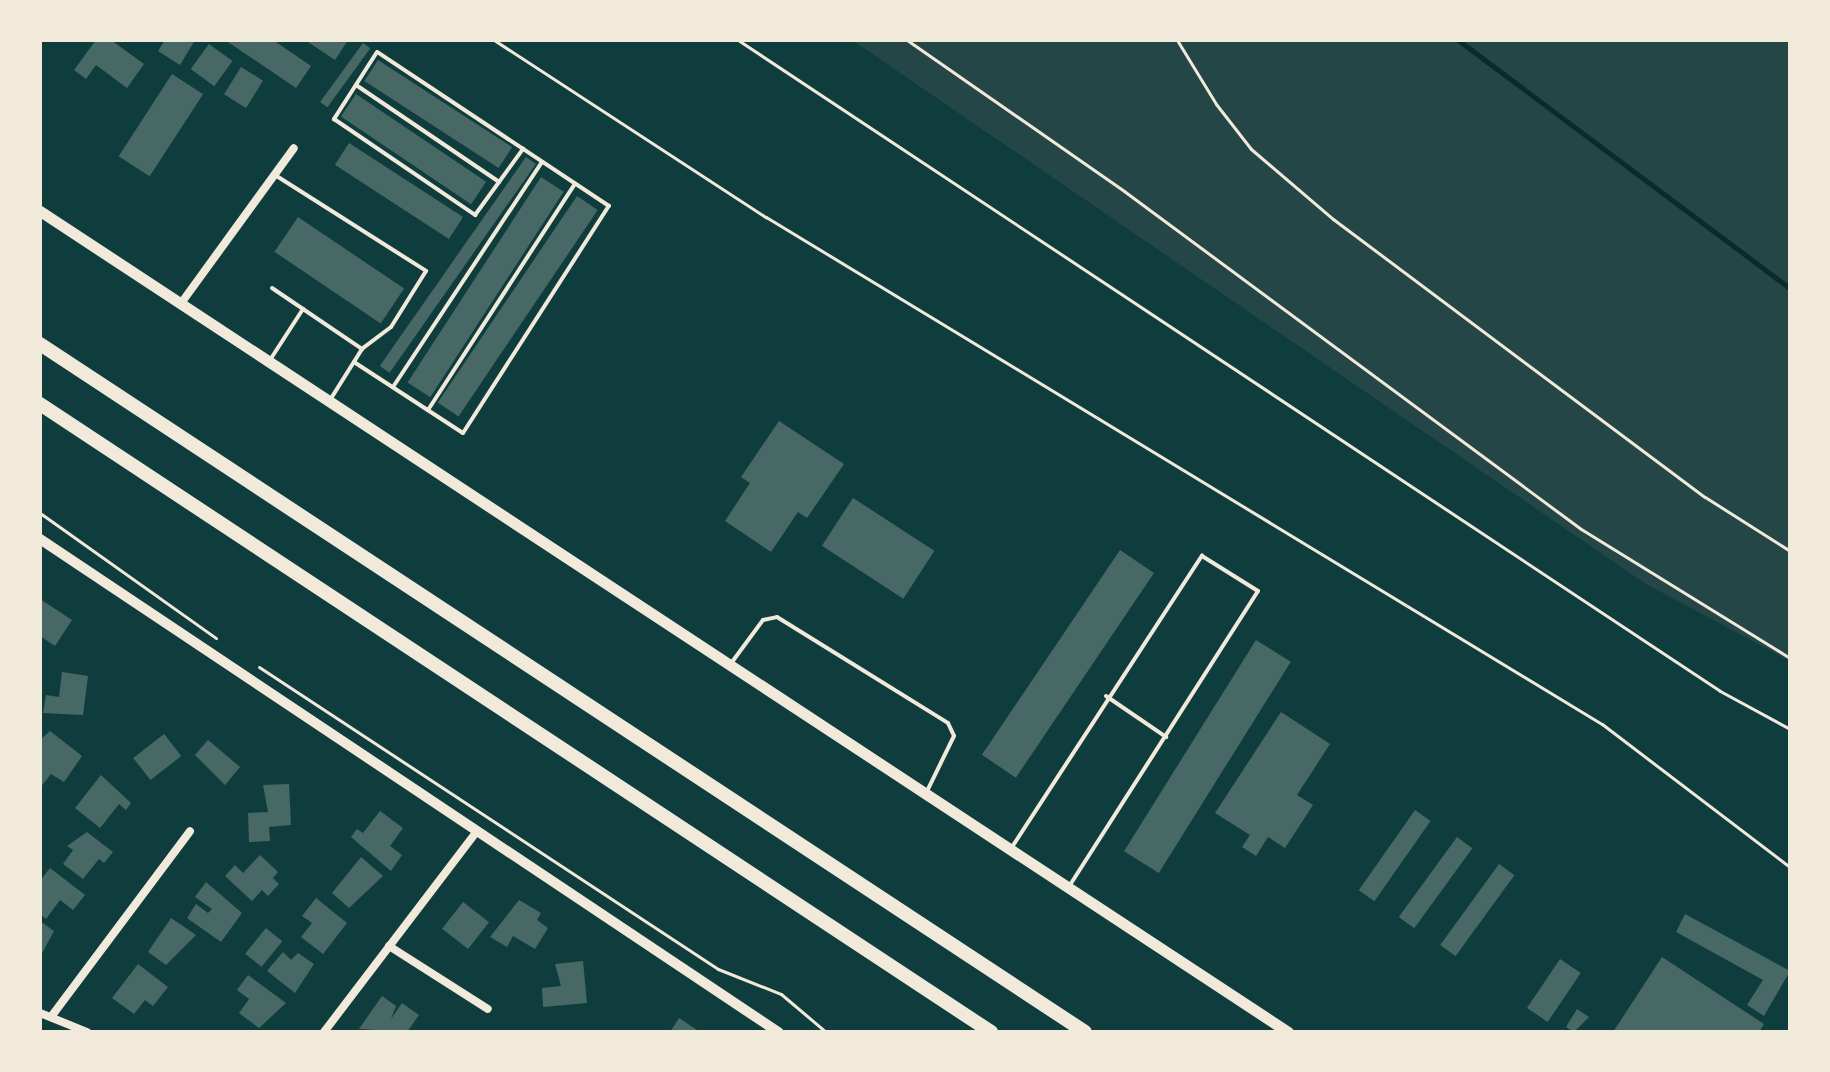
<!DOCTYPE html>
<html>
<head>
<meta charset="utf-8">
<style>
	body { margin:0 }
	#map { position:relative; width:1830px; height:1072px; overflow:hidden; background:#0f3d3e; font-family:Karla,sans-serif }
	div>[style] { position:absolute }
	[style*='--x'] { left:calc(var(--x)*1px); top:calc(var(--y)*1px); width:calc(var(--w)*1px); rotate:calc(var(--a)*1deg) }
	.green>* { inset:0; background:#244646 }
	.stream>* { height:5px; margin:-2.5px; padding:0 2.5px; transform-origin:2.5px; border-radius:2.5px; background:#0a2a2b }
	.building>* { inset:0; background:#486865; transform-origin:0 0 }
	.path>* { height:3px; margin:-1.5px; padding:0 1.5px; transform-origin:1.5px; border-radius:1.5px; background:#f1e9da }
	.service>* { height:4px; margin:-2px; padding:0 2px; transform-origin:2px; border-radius:2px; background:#f1e9da }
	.minor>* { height:8px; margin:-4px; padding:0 4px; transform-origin:4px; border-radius:4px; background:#f1e9da }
	.tertiary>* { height:10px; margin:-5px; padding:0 5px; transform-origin:5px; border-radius:5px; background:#f1e9da }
	.secondary>* { height:11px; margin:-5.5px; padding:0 5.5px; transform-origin:5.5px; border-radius:5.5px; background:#f1e9da }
	.motorway>* { height:14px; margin:-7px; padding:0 7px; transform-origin:7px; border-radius:7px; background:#f1e9da }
	span { translate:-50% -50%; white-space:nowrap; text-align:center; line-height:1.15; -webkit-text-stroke:8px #f1e9da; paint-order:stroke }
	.frame { position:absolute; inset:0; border:42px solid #f1e9da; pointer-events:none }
</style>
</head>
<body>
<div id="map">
	<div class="green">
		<div style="clip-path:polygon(852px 40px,1790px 40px,1790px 661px,1646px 584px)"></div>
	</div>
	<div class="stream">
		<div style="--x:1458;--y:40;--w:414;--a:36.8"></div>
	</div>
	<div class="building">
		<div style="clip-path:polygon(96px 40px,111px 40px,144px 64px,127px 88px,96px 65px,86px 79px,74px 70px)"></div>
		<div style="clip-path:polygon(165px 40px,195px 40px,180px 65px,158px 51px)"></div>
		<div style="clip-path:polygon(225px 40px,273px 40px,311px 66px,296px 88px)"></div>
		<div style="clip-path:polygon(305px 40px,348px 40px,335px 60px)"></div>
		<div style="left:363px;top:43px;width:9px;height:73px;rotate:36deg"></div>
		<div style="left:209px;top:44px;width:29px;height:31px;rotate:36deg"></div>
		<div style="left:378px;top:60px;width:160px;height:25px;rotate:33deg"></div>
		<div style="left:241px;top:67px;width:26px;height:32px;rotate:32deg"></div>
		<div style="left:172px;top:74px;width:37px;height:98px;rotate:33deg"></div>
		<div style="left:356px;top:94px;width:157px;height:27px;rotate:34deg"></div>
		<div style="left:349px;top:143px;width:136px;height:26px;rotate:33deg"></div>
		<div style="left:526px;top:157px;width:12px;height:255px;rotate:35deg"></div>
		<div style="left:541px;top:177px;width:27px;height:245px;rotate:33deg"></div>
		<div style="left:577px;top:196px;width:25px;height:249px;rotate:34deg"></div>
		<div style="left:298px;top:217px;width:128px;height:42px;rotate:34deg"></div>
		<div style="clip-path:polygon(779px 421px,844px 464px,807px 518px,798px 512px,771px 552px,725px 521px,750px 483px,741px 477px)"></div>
		<div style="left:853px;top:498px;width:97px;height:57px;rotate:33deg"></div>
		<div style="left:1120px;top:550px;width:41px;height:247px;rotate:34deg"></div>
		<div style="clip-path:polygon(40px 599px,72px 620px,55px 646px,40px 636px)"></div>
		<div style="left:1256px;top:640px;width:41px;height:249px;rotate:32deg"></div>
		<div style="clip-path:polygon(62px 672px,88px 676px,83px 715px,43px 713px,46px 695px,59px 697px)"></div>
		<div style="clip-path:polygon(1281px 712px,1330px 744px,1297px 795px,1313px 805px,1285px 848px,1268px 837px,1256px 856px,1242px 847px,1250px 835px,1215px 813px)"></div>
		<div style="clip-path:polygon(50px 731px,82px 756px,64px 782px,51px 774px,40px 788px,40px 740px)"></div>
		<div style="left:164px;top:734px;width:28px;height:39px;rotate:52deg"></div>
		<div style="clip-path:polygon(208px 740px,240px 767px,225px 785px,195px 755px)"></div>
		<div style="clip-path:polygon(101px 775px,131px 803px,126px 810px,119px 804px,100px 828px,75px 808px)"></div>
		<div style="clip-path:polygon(289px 784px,291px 825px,269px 827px,270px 841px,249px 842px,248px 813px,268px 812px,263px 785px)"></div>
		<div style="left:1415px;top:810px;width:19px;height:98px;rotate:35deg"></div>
		<div style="clip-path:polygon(380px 811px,403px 828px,390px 846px,402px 855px,391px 871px,351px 837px,357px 829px,363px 833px)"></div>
		<div style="clip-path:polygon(87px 832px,113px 852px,104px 863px,99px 859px,83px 879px,63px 864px,73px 850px,67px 846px)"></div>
		<div style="left:1457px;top:837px;width:19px;height:99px;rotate:36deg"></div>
		<div style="clip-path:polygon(260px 855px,278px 872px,273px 878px,279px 884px,268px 896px,262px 890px,252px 901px,225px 876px,235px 865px,243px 873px)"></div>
		<div style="clip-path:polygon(361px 857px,383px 876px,349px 908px,332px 893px)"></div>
		<div style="left:1499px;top:864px;width:19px;height:100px;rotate:36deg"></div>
		<div style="clip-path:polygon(50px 868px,85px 895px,73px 910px,60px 900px,46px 919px,40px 914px,40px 881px)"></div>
		<div style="clip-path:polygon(206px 882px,242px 913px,221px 942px,187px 918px,196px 904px,208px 913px,212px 909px,195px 897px)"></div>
		<div style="clip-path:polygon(316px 898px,347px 923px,323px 954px,301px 937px,312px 923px,302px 916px)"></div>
		<div style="clip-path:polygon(519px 900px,541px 913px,537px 920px,548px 928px,535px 949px,513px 936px,507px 947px,490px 937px)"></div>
		<div style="left:463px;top:902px;width:33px;height:34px;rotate:38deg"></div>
		<div style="clip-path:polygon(1685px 914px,1790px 971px,1764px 1016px,1747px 1005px,1763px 980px,1676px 932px)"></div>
		<div style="clip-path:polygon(171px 918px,196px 935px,166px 965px,148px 952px)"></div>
		<div style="clip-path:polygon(40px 921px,54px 931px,40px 957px)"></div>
		<div style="left:266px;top:928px;width:21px;height:33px;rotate:39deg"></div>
		<div style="clip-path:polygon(283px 952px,291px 960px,298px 953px,314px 964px,295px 993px,267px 971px)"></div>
		<div style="clip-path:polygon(1662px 957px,1764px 1024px,1759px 1032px,1613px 1032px)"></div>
		<div style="left:1560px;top:959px;width:25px;height:59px;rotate:34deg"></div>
		<div style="clip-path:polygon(583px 961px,587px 1003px,543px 1007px,542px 988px,561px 986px,555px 964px)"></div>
		<div style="clip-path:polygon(138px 964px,168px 987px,153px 1006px,145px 1000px,134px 1014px,112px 998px)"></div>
		<div style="clip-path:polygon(248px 975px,286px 1003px,259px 1028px,239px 1013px,249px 999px,237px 990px)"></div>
		<div style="clip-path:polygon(382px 996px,396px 1006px,391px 1019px,402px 1003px,419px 1015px,407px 1032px,359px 1029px)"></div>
		<div style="clip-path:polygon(1577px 1009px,1589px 1017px,1574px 1032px,1566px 1027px)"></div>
		<div style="clip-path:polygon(679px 1018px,700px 1032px,670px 1032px)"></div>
	</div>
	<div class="path">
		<div style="--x:494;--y:40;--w:325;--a:33.1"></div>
		<div style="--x:766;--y:217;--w:978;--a:31.24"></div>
		<div style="--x:1602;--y:724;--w:236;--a:37.3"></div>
		<div style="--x:738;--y:40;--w:1178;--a:33.54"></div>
		<div style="--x:1720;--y:691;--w:80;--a:28.5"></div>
		<div style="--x:907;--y:40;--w:264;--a:34.8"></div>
		<div style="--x:1124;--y:191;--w:568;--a:36.49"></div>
		<div style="--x:1581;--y:529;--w:246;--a:31.7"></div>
		<div style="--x:1177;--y:40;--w:75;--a:58.6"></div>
		<div style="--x:1216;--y:104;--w:57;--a:52.1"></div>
		<div style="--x:1251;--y:149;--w:108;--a:40.5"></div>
		<div style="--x:1333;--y:219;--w:464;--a:36.8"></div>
		<div style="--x:1705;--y:497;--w:101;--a:32.4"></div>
		<div style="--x:40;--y:513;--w:216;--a:35.4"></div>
		<div style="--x:259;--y:667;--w:549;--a:33.34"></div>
		<div style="--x:718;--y:969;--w:68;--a:21.6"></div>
		<div style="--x:781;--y:994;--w:59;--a:40.2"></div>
	</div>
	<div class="service">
		<div style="--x:356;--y:85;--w:173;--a:34.1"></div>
		<div style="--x:275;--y:175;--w:179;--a:32.4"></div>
		<div style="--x:426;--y:271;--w:66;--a:122"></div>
		<div style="--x:391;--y:327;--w:36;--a:143"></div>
		<div style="--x:272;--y:288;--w:109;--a:34.1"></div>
		<div style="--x:362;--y:349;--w:60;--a:122.1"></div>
		<div style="--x:270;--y:360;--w:61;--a:-57.1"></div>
		<div style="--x:354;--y:362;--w:130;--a:33.1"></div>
		<div style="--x:463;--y:433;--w:270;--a:-57.3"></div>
		<div style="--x:609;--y:206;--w:278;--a:-146.4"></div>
		<div style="--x:377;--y:52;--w:80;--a:122.7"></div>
		<div style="--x:334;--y:119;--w:171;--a:34.2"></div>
		<div style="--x:475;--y:215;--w:82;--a:-54"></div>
		<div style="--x:393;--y:387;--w:270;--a:-56.5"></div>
		<div style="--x:428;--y:410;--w:270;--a:-57"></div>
		<div style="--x:732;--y:662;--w:52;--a:-53.6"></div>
		<div style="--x:763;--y:620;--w:14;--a:-12"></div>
		<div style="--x:777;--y:617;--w:201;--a:31.8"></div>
		<div style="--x:948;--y:723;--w:14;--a:65"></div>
		<div style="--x:954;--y:736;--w:61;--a:116.1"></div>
		<div style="--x:1106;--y:696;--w:73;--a:34.3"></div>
		<div style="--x:1012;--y:847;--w:348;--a:-56.9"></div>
		<div style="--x:1202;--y:556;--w:66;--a:32"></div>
		<div style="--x:1258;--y:591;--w:349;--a:122.6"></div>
	</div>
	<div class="minor">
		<div style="--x:182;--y:302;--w:190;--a:-54"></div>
		<div style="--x:389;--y:946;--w:117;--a:32.5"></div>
		<div style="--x:40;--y:1013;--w:51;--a:22"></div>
		<div style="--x:51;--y:1017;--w:232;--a:-53.2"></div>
		<div style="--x:324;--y:1032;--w:249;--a:-52.7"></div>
	</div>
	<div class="tertiary">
		<div style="--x:40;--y:539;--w:888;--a:33.74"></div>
	</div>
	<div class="secondary">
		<div style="--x:40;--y:211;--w:1494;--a:33.34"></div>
	</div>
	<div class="motorway">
		<div style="--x:40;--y:344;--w:1251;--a:33.36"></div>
		<div style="--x:40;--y:404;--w:1140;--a:33.44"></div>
	</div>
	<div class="frame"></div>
</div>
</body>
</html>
